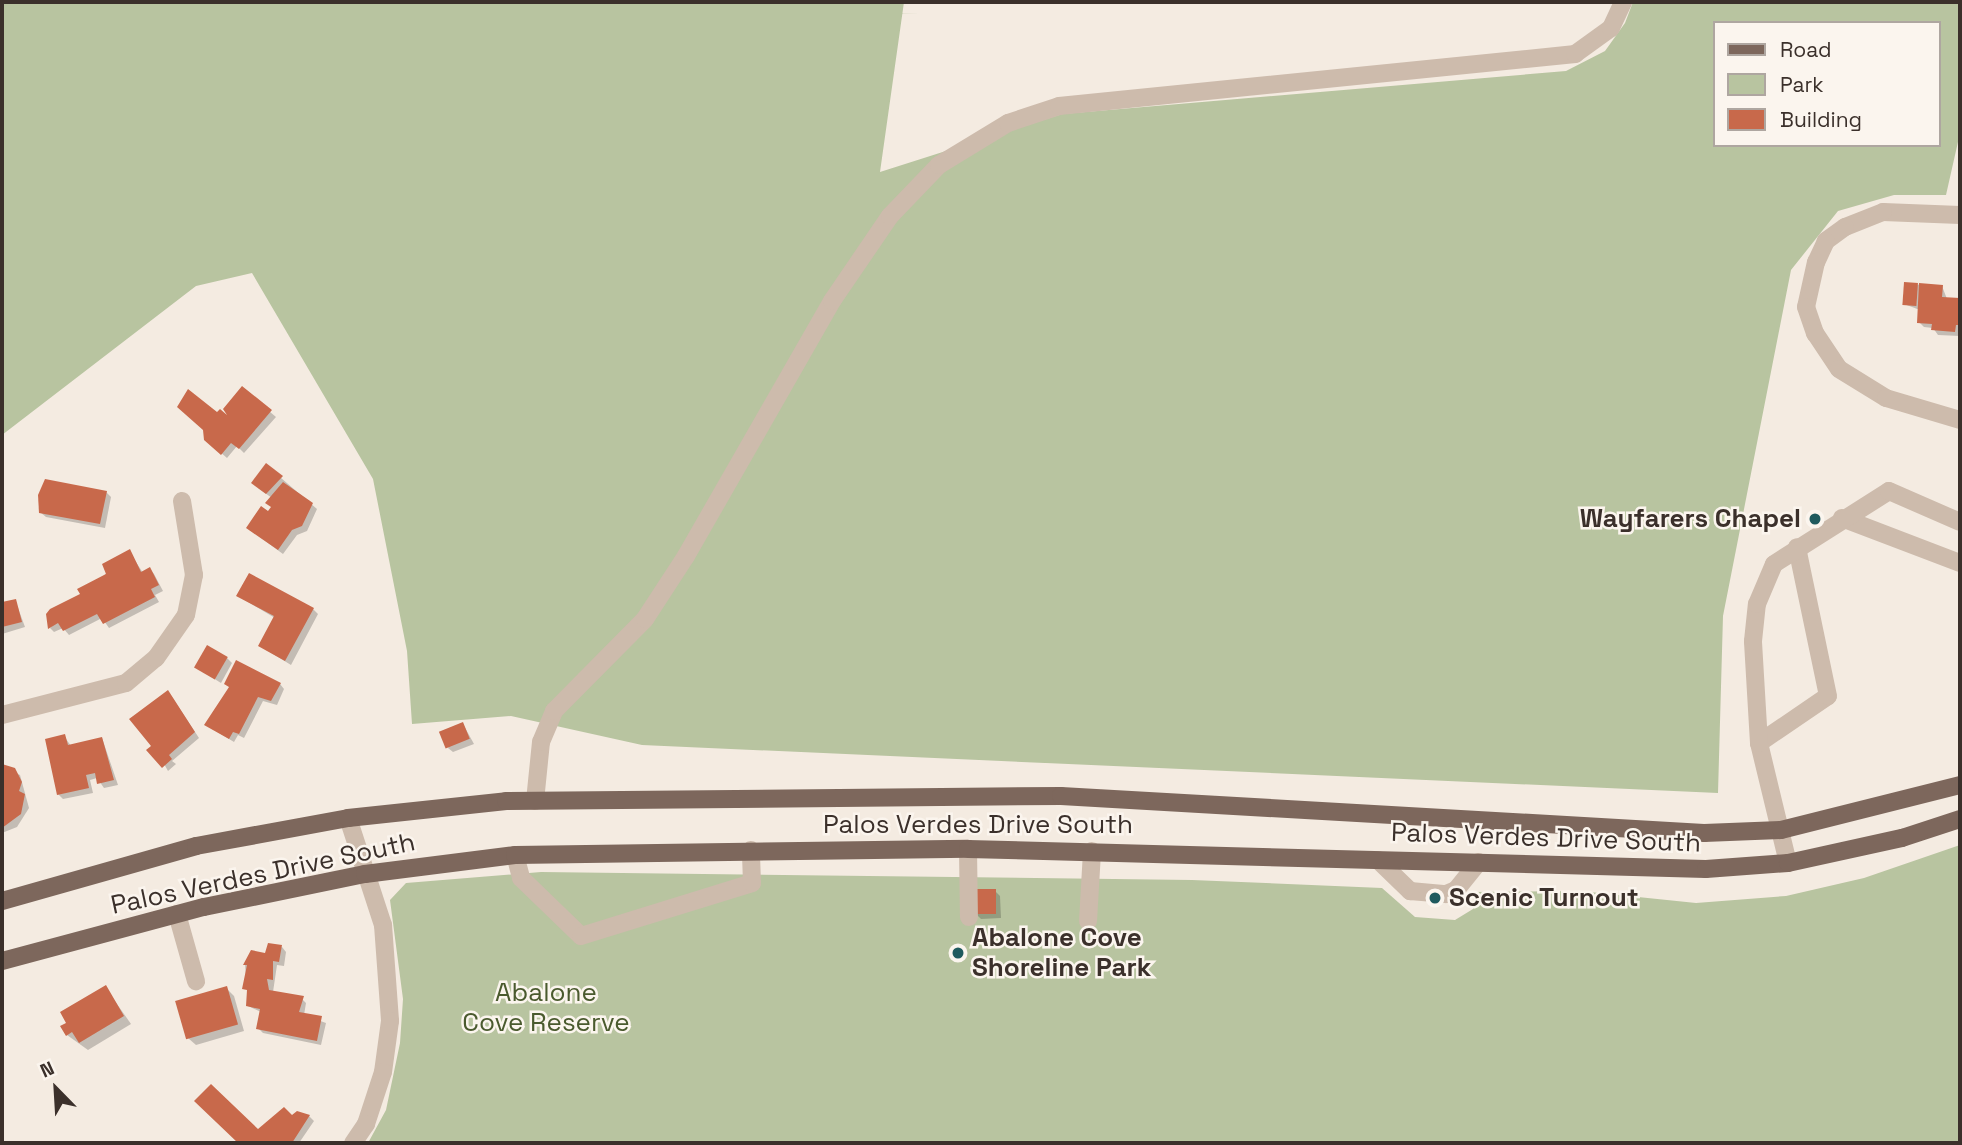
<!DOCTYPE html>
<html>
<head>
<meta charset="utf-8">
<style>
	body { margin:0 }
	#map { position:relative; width:1962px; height:1145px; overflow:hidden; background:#f4ebe1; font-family:"Space Grotesk",sans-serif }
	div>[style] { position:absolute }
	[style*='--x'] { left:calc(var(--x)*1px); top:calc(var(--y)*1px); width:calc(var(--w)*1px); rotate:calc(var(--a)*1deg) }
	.green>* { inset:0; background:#b8c4a0 }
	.shadow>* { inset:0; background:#0003 }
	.building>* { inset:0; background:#c8694b; transform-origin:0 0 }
	.minor>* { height:18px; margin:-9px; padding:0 9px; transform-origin:9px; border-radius:9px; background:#cdbbac }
	.major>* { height:18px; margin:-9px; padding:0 9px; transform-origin:9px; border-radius:9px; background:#7d675c }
	.dots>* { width:19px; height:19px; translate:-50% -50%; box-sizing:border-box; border:4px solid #fbf5ee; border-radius:50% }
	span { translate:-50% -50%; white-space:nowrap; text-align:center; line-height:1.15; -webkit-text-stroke:5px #fbf5ee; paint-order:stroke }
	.poi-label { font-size:26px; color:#3b302b; font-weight:700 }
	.right { translate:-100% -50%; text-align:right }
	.left { translate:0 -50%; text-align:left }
	.street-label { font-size:26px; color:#3b302b }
	.park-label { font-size:26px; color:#4a5a2e }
	.frame { position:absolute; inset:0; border:4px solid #3b302b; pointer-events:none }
	.legend { position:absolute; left:1713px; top:21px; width:228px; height:126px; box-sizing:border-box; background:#fbf5ee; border:2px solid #aea6a0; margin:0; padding:9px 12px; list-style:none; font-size:21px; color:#3b302b }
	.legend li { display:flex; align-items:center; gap:14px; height:35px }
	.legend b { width:35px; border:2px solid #aea6a0 }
	.north { position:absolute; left:21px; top:1054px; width:70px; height:70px; -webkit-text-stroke:5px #fbf5ee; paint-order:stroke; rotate:336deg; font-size:19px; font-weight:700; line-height:28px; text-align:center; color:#3b302b }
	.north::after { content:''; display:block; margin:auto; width:24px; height:32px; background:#3b302b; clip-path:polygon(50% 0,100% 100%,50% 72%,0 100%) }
</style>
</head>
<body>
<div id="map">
	<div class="green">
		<div style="clip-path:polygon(evenodd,2px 2px,904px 2px,880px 172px,1062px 114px,1566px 71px,1605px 51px,1625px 23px,1633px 2px,1960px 2px,1960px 133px,1946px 195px,1894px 195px,1838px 211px,1791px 270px,1723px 616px,1718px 793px,642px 745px,511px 716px,412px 724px,407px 651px,373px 479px,252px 273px,196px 286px,2px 435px,2px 2px,1715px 23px,1939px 23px,1939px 145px,1715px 145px,1715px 23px)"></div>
		<div style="clip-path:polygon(1960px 845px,1960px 1143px,368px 1143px,386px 1110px,400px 1043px,403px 999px,390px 900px,406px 883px,541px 872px,1192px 880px,1382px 888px,1415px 917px,1455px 920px,1473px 909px,1474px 892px,1580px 891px,1696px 903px,1786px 896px,1864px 878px)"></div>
	</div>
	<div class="shadow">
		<div style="clip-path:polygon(1905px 284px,1942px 286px,1947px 299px,1960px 300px,1960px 336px,1938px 335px,1933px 328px,1924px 327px,1919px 322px,1920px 310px,1904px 304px)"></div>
		<div style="clip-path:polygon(243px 389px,276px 417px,244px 453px,237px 446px,227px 458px,212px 445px,217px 415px,233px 422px)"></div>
		<div style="clip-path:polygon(266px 465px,317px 509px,307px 531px,297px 535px,283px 554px,253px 532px,272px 508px,272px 498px,258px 488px)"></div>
		<div style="clip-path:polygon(106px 492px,111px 497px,105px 528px,46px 517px,40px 512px)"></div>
		<div style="clip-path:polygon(129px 551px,143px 573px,150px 569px,154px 574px,163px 591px,155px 595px,159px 602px,109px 628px,102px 618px,69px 635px,63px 628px,54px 632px,50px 628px)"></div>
		<div style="clip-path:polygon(238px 596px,313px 609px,318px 614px,291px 665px,260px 646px,275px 618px)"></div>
		<div style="clip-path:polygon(15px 600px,25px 627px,2px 634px,2px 604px)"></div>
		<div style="clip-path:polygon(227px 658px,232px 663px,221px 683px,197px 668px)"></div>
		<div style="clip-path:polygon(280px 684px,284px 689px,277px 705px,263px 701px,244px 738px,238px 735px,234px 742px,206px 725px)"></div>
		<div style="clip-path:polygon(172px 697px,199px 738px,172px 761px,176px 764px,168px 771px,154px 746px)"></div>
		<div style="clip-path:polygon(463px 724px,474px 744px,453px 752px,448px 748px)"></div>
		<div style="clip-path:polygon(64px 736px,71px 746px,102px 738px,118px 785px,104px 788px,97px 778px,90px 780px,93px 793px,63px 799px,58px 794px)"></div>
		<div style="clip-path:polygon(2px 767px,20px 775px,29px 808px,17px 827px,2px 833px)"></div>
		<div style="clip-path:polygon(995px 891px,1000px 896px,1001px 918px,981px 919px,976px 914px)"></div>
		<div style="clip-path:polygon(282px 947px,286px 952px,284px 966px,277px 965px,273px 992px,301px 998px,306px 1003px,304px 1015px,326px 1023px,321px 1045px,263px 1033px,258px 1028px,261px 1012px,248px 1006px,245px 964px)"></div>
		<div style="clip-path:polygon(105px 987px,131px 1024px,88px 1050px,67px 1035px)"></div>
		<div style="clip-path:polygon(226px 988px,234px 996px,244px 1031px,196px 1045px,188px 1038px)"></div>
		<div style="clip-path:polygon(196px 1101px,258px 1132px,309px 1116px,314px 1121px,299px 1143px,240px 1143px)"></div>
	</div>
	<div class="building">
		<div style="left:1904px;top:282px;width:14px;height:23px;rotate:4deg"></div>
		<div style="clip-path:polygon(1919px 283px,1943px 285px,1942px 297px,1960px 298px,1960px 325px,1956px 325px,1955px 332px,1931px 330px,1932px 324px,1917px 323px)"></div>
		<div style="clip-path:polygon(242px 386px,272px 410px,239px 449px,231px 443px,221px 455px,204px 440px,203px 430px,177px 407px,188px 389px,217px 412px,220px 409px,227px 415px,223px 409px)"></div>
		<div style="clip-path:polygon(266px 463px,283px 476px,266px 494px,251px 483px)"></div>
		<div style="clip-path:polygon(45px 479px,107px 491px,100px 524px,39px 513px,38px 495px)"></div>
		<div style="clip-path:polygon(283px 482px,313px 503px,302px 526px,292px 530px,278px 550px,246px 528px,261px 506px,268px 511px,271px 507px,265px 503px)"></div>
		<div style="clip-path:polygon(130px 549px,141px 572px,150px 567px,159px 585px,151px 589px,155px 597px,103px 624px,97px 614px,63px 631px,58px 623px,48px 629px,46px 614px,50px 609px,80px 594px,77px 589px,106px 574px,102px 564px)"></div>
		<div style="clip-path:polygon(249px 573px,314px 608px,285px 661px,258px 646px,274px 616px,236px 596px)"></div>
		<div style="clip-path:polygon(16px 599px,22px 622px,2px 627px,2px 602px)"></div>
		<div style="left:207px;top:645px;width:24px;height:26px;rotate:30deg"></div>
		<div style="clip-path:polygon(236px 660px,281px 683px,271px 701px,258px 697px,239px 734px,233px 732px,229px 739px,204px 725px,229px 687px,224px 684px)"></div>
		<div style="clip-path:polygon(168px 690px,195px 732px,169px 755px,172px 759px,162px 768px,146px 750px,151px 746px,129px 719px)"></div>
		<div style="left:463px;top:722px;width:18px;height:26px;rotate:68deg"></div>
		<div style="clip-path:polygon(65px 734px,68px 745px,102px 737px,114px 780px,97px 784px,95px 773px,86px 775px,89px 788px,57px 795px,45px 739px)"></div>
		<div style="clip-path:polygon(2px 764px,15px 768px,22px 782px,19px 791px,25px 794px,21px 814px,2px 828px)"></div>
		<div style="left:996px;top:889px;width:25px;height:23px;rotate:90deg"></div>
		<div style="clip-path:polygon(268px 943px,282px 945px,279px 962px,273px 961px,273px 980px,267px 979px,269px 990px,304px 996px,299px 1012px,322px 1016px,317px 1041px,256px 1029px,260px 1009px,246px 1006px,247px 990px,242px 989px,247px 965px,243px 965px,251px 950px,265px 953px)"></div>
		<div style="clip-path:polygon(106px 985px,124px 1016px,79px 1043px,72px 1032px,66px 1036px,60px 1026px,66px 1023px,60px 1012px)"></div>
		<div style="left:227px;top:986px;width:40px;height:54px;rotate:74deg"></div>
		<div style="clip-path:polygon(211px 1084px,258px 1129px,284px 1107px,292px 1115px,297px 1111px,310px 1115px,292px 1143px,238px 1143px,194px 1101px)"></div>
	</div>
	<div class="minor">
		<div style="--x:1960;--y:215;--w:77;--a:-177.8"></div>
		<div style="--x:1883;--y:212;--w:41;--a:158.5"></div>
		<div style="--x:1845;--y:227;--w:24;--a:144"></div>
		<div style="--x:1826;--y:241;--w:23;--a:115"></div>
		<div style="--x:1816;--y:262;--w:46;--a:102.5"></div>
		<div style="--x:1806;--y:307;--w:28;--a:71"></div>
		<div style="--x:1815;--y:333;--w:43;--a:56.3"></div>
		<div style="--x:1839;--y:369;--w:55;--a:31.7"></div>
		<div style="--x:1886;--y:398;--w:77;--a:16.6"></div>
		<div style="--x:1842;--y:518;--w:126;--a:20.9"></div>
		<div style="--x:2;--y:715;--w:128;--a:-14.5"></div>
		<div style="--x:126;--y:683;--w:39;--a:-40"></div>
		<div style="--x:156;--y:658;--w:52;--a:-55.1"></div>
		<div style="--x:186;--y:615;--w:41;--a:-78.7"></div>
		<div style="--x:194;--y:575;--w:75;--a:-99.2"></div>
		<div style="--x:1759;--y:743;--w:83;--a:-34.3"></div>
		<div style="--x:1828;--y:696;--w:152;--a:-101.8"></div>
		<div style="--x:535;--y:801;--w:59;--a:-84.2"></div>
		<div style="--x:541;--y:742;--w:34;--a:-67"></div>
		<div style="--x:554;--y:711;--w:129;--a:-45.3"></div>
		<div style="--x:645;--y:619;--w:75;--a:-56.9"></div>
		<div style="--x:686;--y:556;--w:294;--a:-60.2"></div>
		<div style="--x:832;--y:301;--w:103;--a:-55.7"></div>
		<div style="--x:890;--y:216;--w:71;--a:-46.1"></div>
		<div style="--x:939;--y:165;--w:81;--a:-31.3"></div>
		<div style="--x:1008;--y:123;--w:54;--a:-18.4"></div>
		<div style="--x:1059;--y:106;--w:519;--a:-5.75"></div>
		<div style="--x:1575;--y:54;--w:44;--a:-35.8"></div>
		<div style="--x:1611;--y:28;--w:29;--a:-65"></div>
		<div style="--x:348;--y:818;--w:113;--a:71.9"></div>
		<div style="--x:383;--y:925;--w:96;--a:85.8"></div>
		<div style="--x:390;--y:1021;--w:51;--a:97.8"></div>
		<div style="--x:383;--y:1072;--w:55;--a:108.1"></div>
		<div style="--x:366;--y:1124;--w:23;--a:124"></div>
		<div style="--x:968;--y:849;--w:68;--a:89.2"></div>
		<div style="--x:515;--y:855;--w:24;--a:75"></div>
		<div style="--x:521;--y:878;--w:83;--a:44"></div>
		<div style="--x:581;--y:936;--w:179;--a:-17.2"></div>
		<div style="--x:752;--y:883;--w:33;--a:-92"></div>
		<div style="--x:1378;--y:860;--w:45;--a:44.1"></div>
		<div style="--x:1410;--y:891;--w:36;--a:5"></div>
		<div style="--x:1446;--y:894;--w:11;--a:-22"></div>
		<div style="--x:1456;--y:890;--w:36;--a:-51"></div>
		<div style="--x:1788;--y:863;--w:123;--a:-103.6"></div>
		<div style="--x:1759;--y:743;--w:102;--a:-93.4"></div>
		<div style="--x:1753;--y:641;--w:37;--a:-84"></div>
		<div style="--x:1757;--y:604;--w:43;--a:-67"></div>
		<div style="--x:1774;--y:564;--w:136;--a:-32.4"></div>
		<div style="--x:1889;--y:491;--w:77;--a:23.6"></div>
		<div style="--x:177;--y:914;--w:70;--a:74.2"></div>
		<div style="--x:1088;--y:921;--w:70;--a:-86.7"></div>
	</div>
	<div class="major">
		<div style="--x:2;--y:901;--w:202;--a:-15.8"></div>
		<div style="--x:196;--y:846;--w:155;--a:-10.4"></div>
		<div style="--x:348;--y:818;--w:159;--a:-6.1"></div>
		<div style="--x:506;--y:801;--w:555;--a:-0.52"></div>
		<div style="--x:1061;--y:796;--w:644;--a:3.29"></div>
		<div style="--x:1704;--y:833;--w:77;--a:-2.2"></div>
		<div style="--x:1781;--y:830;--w:185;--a:-14.1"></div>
		<div style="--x:2;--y:961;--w:209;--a:-15"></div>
		<div style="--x:204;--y:907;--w:164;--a:-11.6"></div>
		<div style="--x:365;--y:874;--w:151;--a:-7.2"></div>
		<div style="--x:515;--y:855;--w:453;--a:-0.8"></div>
		<div style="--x:968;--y:849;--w:738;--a:1.55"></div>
		<div style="--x:1706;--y:869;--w:82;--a:-4.2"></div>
		<div style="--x:1788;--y:863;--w:117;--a:-12.4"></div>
		<div style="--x:1902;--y:838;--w:61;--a:-18.1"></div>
	</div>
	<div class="dots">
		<div style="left:1815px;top:519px;background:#1f5a5e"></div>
		<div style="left:1435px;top:898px;background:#1f5a5e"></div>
		<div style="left:958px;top:953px;background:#1f5a5e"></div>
	</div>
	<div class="poi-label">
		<span class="right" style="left:1801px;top:519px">Wayfarers Chapel</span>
		<span class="left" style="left:1449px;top:898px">Scenic Turnout</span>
		<span class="left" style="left:972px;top:953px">Abalone Cove<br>Shoreline Park</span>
	</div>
	<div class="street-label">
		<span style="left:978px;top:825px">Palos Verdes Drive South</span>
		<span style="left:1546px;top:838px;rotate:2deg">Palos Verdes Drive South</span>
		<span style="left:263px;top:874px;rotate:-12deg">Palos Verdes Drive South</span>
	</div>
	<div class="park-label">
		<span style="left:546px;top:1008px">Abalone<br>Cove Reserve</span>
	</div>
	<div class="frame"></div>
	<ul class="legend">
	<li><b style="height:9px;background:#7d675c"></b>Road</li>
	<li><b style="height:19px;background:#b8c4a0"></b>Park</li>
	<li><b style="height:19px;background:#c8694b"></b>Building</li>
	</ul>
	<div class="north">N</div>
</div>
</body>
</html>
